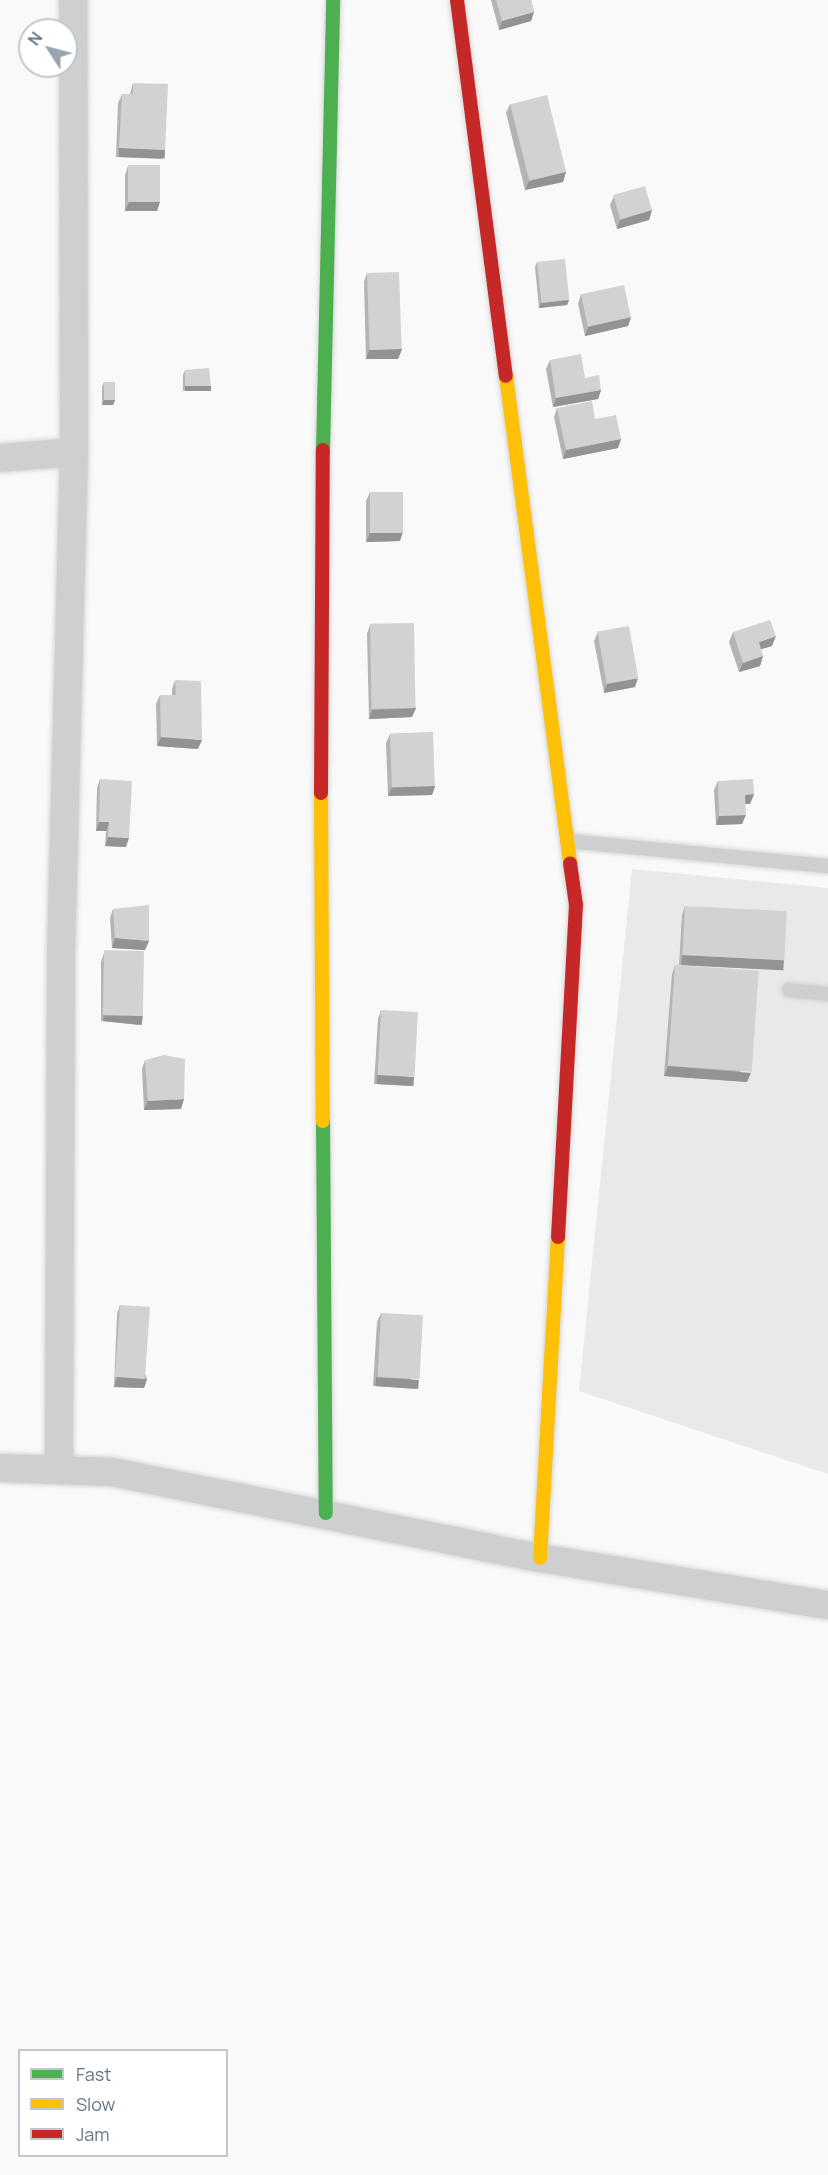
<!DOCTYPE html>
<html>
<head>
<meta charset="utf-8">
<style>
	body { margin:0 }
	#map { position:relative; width:828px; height:2175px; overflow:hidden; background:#f9f9f9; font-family:Manrope,sans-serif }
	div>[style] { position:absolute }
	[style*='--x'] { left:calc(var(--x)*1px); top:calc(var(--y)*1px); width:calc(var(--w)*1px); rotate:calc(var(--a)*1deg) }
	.built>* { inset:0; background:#e8e9e9 }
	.roads { filter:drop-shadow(0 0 2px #d5d6d7) drop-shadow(0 0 2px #d5d6d7) }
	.lane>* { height:14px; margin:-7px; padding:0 7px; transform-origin:7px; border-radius:7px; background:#cecfd0 }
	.street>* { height:28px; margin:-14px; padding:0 14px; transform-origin:14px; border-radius:14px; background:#cecfd0 }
	.fast>* { height:14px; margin:-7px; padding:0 7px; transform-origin:7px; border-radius:7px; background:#4caf50 }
	.slow>* { height:14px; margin:-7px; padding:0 7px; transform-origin:7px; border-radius:7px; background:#ffc107 }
	.jam>* { height:14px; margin:-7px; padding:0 7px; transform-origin:7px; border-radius:7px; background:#c62828 }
	.wall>* { inset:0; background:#b3b5b5 }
	.shaded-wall>* { inset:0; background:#929394; transform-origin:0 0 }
	.building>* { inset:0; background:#d0d2d3; transform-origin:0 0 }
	span { translate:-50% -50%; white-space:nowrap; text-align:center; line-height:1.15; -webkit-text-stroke:6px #fff; paint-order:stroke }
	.legend { position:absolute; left:18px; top:2049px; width:210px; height:108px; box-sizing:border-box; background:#fff; border:2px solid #c1c8cd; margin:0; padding:8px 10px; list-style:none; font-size:18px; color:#657683 }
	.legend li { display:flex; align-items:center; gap:12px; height:30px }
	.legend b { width:30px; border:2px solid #c1c8cd }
	.north { position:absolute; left:18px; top:18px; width:60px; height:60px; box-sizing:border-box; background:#fff; border:2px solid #c1c8cd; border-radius:50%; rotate:306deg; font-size:16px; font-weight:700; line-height:24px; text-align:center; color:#657683 }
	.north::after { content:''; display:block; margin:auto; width:21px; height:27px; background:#99a4ac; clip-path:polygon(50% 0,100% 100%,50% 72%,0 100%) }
</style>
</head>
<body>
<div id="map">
	<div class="built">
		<div style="clip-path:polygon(632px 869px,828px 888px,828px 1474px,579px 1391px)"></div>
	</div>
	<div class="roads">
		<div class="lane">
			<div style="--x:567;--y:841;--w:262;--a:5.5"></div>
			<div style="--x:789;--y:990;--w:39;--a:6"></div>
		</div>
		<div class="street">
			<div style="--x:0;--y:458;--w:74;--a:-4.6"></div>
			<div style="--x:0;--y:1468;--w:112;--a:2"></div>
			<div style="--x:112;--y:1472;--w:437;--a:11.4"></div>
			<div style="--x:540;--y:1558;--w:292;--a:9.3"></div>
			<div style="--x:59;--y:1470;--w:518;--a:-89.78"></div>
			<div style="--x:61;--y:952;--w:500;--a:-88.51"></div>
			<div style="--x:74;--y:452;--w:452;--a:-90.1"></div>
		</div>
		<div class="fast">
			<div style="--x:323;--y:450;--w:450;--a:-88.7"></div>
			<div style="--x:323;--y:1121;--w:392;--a:89.6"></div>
		</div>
		<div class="slow">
			<div style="--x:506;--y:376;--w:491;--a:82.5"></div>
			<div style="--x:321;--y:793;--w:328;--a:89.7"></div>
			<div style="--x:540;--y:1558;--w:322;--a:-86.8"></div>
		</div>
		<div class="jam">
			<div style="--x:457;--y:0;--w:379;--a:82.6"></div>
			<div style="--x:321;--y:793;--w:343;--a:-89.7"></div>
			<div style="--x:558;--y:1237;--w:332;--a:-86.9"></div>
			<div style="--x:576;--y:905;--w:42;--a:-98.1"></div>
		</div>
	</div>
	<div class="wall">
		<div style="clip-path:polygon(491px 0,531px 0,534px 12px,531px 21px,499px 30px)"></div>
		<div style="clip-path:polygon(133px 83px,165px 150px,162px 159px,116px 157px,118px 103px,122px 94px,130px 94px)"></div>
		<div style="clip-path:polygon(510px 104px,566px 172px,563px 182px,525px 190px,506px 113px)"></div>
		<div style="clip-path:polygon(128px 166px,157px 211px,125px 211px,125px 175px)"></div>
		<div style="clip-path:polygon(614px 196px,652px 210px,649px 220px,617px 229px,610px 205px)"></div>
		<div style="clip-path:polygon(537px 262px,569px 300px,567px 305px,539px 308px,535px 267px)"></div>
		<div style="clip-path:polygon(367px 273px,402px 349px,398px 359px,366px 359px,364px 282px)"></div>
		<div style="clip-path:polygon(581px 294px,631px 317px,628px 326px,585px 336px,578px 304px)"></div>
		<div style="clip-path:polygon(550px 360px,585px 378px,601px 390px,598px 399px,553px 407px,546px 369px)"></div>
		<div style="clip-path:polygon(185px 370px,210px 391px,183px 391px,183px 375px)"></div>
		<div style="clip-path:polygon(104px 382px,115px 400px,113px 405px,102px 405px,102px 387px)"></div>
		<div style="clip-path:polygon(557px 408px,595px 419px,621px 439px,618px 448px,563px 459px,554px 417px)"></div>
		<div style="clip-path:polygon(370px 492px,400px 541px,366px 542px,366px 501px)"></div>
		<div style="clip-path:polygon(370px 625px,416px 708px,412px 717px,369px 719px,367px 634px)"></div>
		<div style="clip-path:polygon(598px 632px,635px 687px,604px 693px,594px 641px)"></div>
		<div style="clip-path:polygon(733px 632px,772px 646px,761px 649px,763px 656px,760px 666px,739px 672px,729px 642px)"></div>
		<div style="clip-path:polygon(175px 680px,198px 749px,157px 746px,156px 704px,160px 695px,172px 695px,172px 689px)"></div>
		<div style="clip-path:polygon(390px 734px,435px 786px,432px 795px,388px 796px,386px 743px)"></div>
		<div style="clip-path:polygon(100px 779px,126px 847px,105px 846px,106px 831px,96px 831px,97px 788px)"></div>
		<div style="clip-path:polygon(718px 781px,754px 794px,750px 804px,745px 804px,742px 824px,716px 825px,714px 790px)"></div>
		<div style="clip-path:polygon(685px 906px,784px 960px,781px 970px,679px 965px,682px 915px)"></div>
		<div style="clip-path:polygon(113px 909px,149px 941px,145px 950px,112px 948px,110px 918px)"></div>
		<div style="clip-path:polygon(104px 953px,139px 1025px,101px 1021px,101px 962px)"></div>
		<div style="clip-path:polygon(675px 965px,747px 1082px,664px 1076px,672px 974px)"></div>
		<div style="clip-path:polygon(381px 1010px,411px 1086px,374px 1084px,378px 1019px)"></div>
		<div style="clip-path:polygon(145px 1060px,181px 1109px,144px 1110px,142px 1069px)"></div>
		<div style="clip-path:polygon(120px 1305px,147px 1379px,144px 1388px,114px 1387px,117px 1314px)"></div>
		<div style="clip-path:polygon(381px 1313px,416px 1389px,373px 1386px,377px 1322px)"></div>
	</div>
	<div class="shaded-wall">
		<div style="clip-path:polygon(534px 12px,531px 21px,499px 30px,502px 21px)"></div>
		<div style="left:119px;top:148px;width:46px;height:9px;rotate:2deg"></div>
		<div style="clip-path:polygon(566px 172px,563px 182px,525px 190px,529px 181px)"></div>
		<div style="clip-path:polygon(129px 202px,160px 202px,157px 211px,125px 211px)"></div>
		<div style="clip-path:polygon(652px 210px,649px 220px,617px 229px,620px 220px)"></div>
		<div style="clip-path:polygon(569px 300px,567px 305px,539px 308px,541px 303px)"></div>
		<div style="clip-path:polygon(631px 317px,628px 326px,585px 336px,588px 327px)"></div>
		<div style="clip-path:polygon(402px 349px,398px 359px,366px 359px,369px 350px)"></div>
		<div style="left:185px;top:386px;width:26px;height:5px"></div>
		<div style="clip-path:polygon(601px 390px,598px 399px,553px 407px,556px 398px)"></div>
		<div style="clip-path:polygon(104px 400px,115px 400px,113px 405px,102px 405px)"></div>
		<div style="clip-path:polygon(621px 439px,618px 448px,563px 459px,566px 450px)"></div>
		<div style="clip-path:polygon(403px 532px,400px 541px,366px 542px,370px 533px)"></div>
		<div style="clip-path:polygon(776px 636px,772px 646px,755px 651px,759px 642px)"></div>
		<div style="clip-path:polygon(763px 656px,760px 666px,739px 672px,743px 663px)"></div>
		<div style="clip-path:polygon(638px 678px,635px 687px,604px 693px,607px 684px)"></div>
		<div style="clip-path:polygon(416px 708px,412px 717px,369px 719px,372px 710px)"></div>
		<div style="clip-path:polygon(161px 737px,202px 740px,198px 749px,157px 746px)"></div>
		<div style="clip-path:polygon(435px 786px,432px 795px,388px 796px,392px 787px)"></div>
		<div style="clip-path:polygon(754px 794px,750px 804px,741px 804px,745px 795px)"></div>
		<div style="clip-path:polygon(746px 815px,742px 824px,716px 825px,719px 816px)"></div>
		<div style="clip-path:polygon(99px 822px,109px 822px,106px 831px,96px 831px)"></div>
		<div style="clip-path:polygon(108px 837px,129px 838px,126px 847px,105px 846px)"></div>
		<div style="clip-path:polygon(115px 938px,149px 941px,145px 950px,112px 948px)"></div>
		<div style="left:682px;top:955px;width:102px;height:10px;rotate:3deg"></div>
		<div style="left:104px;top:1012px;width:39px;height:9px;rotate:6deg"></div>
		<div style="clip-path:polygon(668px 1066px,751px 1073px,747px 1082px,664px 1076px)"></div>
		<div style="left:377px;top:1075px;width:37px;height:9px;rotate:3deg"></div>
		<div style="clip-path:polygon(184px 1099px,181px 1109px,144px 1110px,148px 1101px)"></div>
		<div style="clip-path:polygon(117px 1377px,147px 1379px,144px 1388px,114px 1387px)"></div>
		<div style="left:376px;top:1377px;width:43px;height:9px;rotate:4deg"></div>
	</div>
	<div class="building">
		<div style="clip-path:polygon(496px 0,531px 0,534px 12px,502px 21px)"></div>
		<div style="clip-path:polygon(133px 83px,168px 84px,165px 150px,119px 148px,122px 94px,133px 94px)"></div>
		<div style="left:547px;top:95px;width:79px;height:38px;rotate:76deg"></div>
		<div style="left:160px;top:165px;width:37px;height:32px;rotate:90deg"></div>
		<div style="left:645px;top:186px;width:25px;height:33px;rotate:74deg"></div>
		<div style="left:565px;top:259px;width:41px;height:28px;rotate:84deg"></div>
		<div style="left:399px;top:272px;width:77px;height:32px;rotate:88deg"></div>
		<div style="left:624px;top:285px;width:33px;height:44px;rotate:78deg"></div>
		<div style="clip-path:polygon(581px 354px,585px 378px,599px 375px,601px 390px,556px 398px,550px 360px)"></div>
		<div style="clip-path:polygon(209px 368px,211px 386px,185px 386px,185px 370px)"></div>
		<div style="left:104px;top:382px;width:11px;height:18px"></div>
		<div style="clip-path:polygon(592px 401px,595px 419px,616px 415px,621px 439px,566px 450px,557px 408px)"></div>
		<div style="left:370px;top:492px;width:33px;height:41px"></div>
		<div style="clip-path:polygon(770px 620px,776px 636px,759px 642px,763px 656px,743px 663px,733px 632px)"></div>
		<div style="left:414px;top:623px;width:85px;height:44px;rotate:89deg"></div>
		<div style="left:629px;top:626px;width:53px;height:32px;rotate:80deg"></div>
		<div style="clip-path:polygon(175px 680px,201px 681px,202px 740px,161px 737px,160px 695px,176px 695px)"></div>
		<div style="left:433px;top:732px;width:54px;height:43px;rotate:88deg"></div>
		<div style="clip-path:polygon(100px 779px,132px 781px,129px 838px,108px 837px,109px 822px,99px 822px)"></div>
		<div style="clip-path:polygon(753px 779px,754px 794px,745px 795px,746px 815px,719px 816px,718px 781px)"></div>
		<div style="clip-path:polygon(149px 905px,149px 941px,115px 938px,113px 909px)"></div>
		<div style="left:685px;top:906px;width:102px;height:49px;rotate:3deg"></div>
		<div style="left:144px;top:951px;width:65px;height:40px;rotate:91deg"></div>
		<div style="left:675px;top:965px;width:84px;height:101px;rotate:4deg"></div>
		<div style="left:381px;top:1010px;width:37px;height:65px;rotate:3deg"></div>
		<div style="clip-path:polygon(164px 1055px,185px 1059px,184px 1099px,148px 1101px,145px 1060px)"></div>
		<div style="left:120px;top:1305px;width:30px;height:72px;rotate:4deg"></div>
		<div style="left:381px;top:1313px;width:42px;height:64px;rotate:3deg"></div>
	</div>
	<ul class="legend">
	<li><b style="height:8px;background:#4caf50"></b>Fast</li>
	<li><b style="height:8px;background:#ffc107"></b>Slow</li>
	<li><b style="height:8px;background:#c62828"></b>Jam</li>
	</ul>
	<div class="north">N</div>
</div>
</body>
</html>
